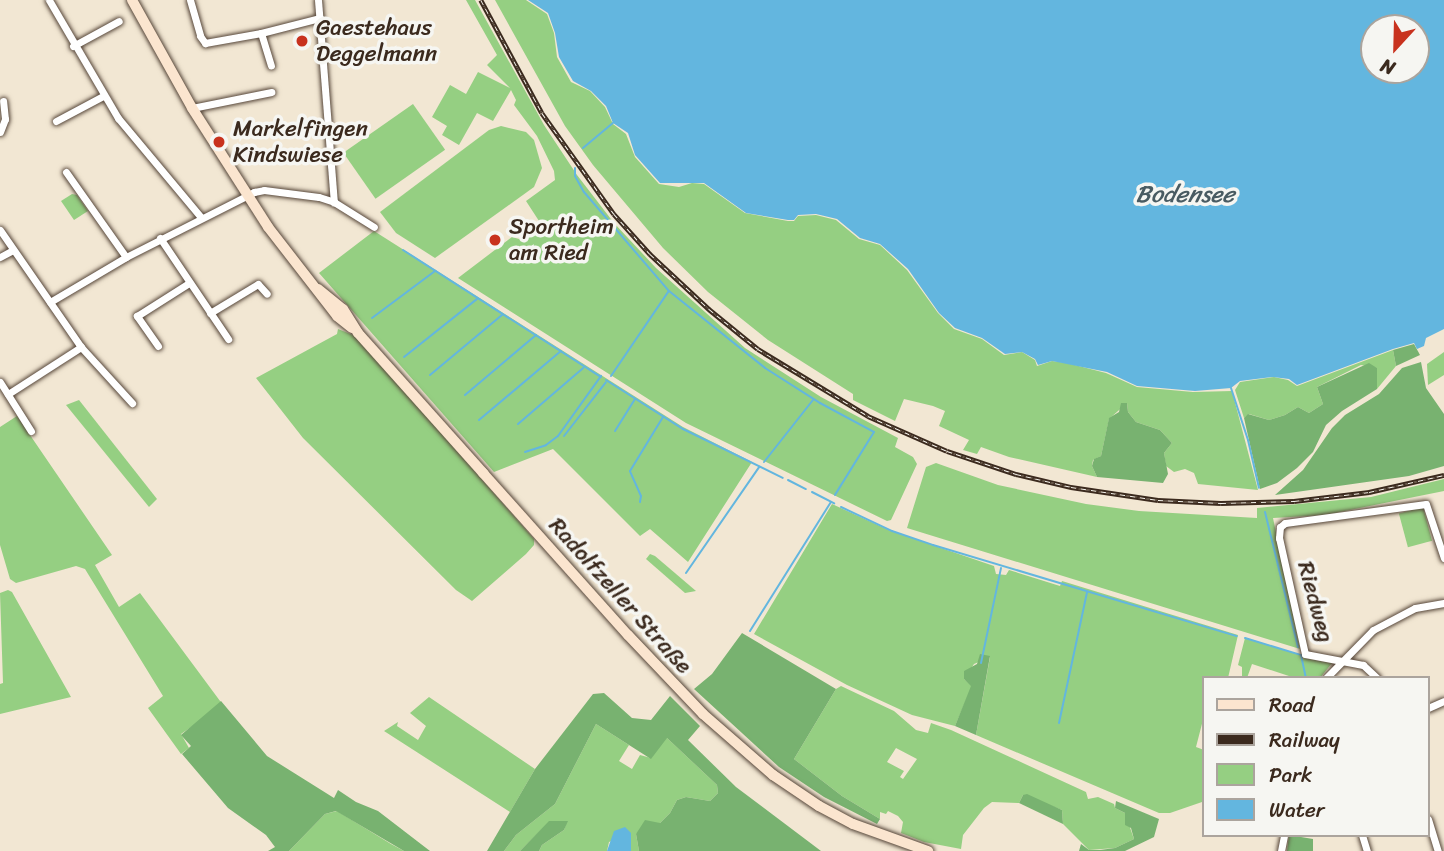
<!DOCTYPE html>
<html>
<head>
<meta charset="utf-8">
<style>
	body { margin:0 }
	#map { position:relative; width:1444px; height:851px; overflow:hidden; background:#f2e7d3; font-family:Sriracha,sans-serif }
	div>[style] { position:absolute }
	[style*='--x'] { left:calc(var(--x)*1px); top:calc(var(--y)*1px); width:calc(var(--w)*1px); rotate:calc(var(--a)*1deg) }
	.green>* { inset:0; background:#95cf82; transform-origin:0 0 }
	.forest>* { inset:0; background:#78b270 }
	.water>* { inset:0; background:#63b6df }
	.stream>* { height:2px; margin:-1px; padding:0 1px; transform-origin:1px; border-radius:1px; background:#63b6df }
	.roads { filter:drop-shadow(0 0 2px #564639) drop-shadow(0 0 2px #564639) }
	.street>* { height:7px; margin:-3.5px; padding:0 3.5px; transform-origin:3.5px; border-radius:3.5px; background:#fff }
	.secondary>* { height:10px; margin:-5px; padding:0 5px; transform-origin:5px; border-radius:5px; background:#fbe5cf }
	.rail>* { height:4.5px; margin-top:-2.25px; transform-origin:0; background:repeating-linear-gradient(90deg,#f6f6f2 0 5px,#3b2a1e 0 10px); box-sizing:border-box; border-block:2px solid #3b2a1e }
	.dots>* { width:19px; height:19px; translate:-50% -50%; box-sizing:border-box; border:4px solid #f6f6f2; border-radius:50% }
	span { translate:-50% -50%; white-space:nowrap; text-align:center; line-height:1.15; -webkit-text-stroke:7px #f6f6f2; paint-order:stroke }
	.poi-label { font-size:23px; color:#3b2a1e }
	.left { translate:0 -50%; text-align:left }
	.street-label { font-size:23px; color:#3b2a1e }
	.water-label { font-size:24px; color:#495b62; font-style:italic }
	.legend { position:absolute; left:1202px; top:676px; width:228px; height:161px; box-sizing:border-box; background:#f6f6f2; border:2px solid #aba49d; margin:0; padding:9px 12px; list-style:none; font-size:21px; color:#3b2a1e }
	.legend li { display:flex; align-items:center; gap:14px; height:35px }
	.legend b { width:35px; border:2px solid #aba49d }
	.north { position:absolute; left:1360px; top:14px; width:70px; height:70px; box-sizing:border-box; background:#f6f6f2; border:2px solid #aba49d; border-radius:50%; rotate:202deg; font-size:19px; font-weight:700; line-height:28px; text-align:center; color:#3b2a1e }
	.north::after { content:''; display:block; margin:auto; width:24px; height:32px; background:#c8321e; clip-path:polygon(50% 0,100% 100%,50% 72%,0 100%) }
</style>
</head>
<body>
<div id="map">
	<div class="green">
		<div style="clip-path:polygon(466px 0,475px 0,544px 125px,577px 175px,614px 223px,656px 268px,745px 348px,821px 397px,898px 438px,895px 447px,913px 457px,917px 464px,891px 520px,887px 521px,686px 423px,458px 278px,512px 237px,519px 239px,539px 221px,526px 201px,555px 180px,554px 171px,537px 136px,514px 105px,516px 100px,511px 90px,493px 121px,477px 113px,459px 145px,442px 135px,447px 126px,432px 117px,450px 85px,466px 94px,478px 72px,510px 88px,487px 65px,497px 55px)"></div>
		<div style="clip-path:polygon(495px 0,526px 0,547px 14px,554px 33px,557px 57px,571px 82px,590px 91px,605px 107px,613px 124px,626px 134px,635px 157px,659px 184px,679px 187px,692px 183px,704px 184px,745px 213px,788px 221px,794px 221px,798px 216px,816px 215px,836px 220px,859px 239px,880px 245px,907px 270px,938px 313px,954px 329px,982px 339px,1004px 355px,1022px 352px,1035px 360px,1037px 366px,1052px 361px,1067px 363px,1106px 373px,1137px 387px,1193px 392px,1232px 391px,1258px 490px,1198px 484px,1194px 473px,1185px 469px,1174px 472px,1166px 466px,1164px 453px,1172px 443px,1160px 430px,1136px 422px,1128px 412px,1127px 403px,1109px 419px,1101px 456px,1093px 460px,1092px 466px,1097px 477px,1009px 457px,981px 447px,977px 454px,963px 450px,969px 440px,939px 426px,945px 411px,933px 406px,904px 399px,895px 421px,853px 400px,853px 394px,768px 340px,708px 292px,663px 248px,593px 165px,565px 126px)"></div>
		<div style="left:413px;top:104px;width:56px;height:85px;rotate:55deg"></div>
		<div style="clip-path:polygon(501px 126px,526px 132px,534px 140px,542px 168px,534px 187px,435px 258px,396px 233px,380px 212px,489px 130px)"></div>
		<div style="clip-path:polygon(72px 194px,77px 195px,88px 211px,74px 220px,61px 201px)"></div>
		<div style="clip-path:polygon(374px 231px,683px 427px,752px 462px,688px 562px,650px 529px,640px 536px,553px 449px,494px 472px,319px 273px)"></div>
		<div style="clip-path:polygon(338px 329px,353px 335px,377px 360px,534px 539px,534px 545px,526px 554px,472px 601px,456px 590px,303px 438px,256px 378px,337px 334px)"></div>
		<div style="clip-path:polygon(1393px 350px,1396px 366px,1377px 389px,1377px 368px,1361px 365px,1317px 387px,1323px 404px,1309px 413px,1298px 407px,1285px 415px,1269px 420px,1249px 414px,1244px 418px,1235px 390px,1240px 382px,1274px 377px,1288px 380px,1297px 386px)"></div>
		<div style="clip-path:polygon(1444px 352px,1444px 375px,1428px 385px,1427px 364px)"></div>
		<div style="clip-path:polygon(79px 400px,157px 499px,149px 507px,66px 405px)"></div>
		<div style="clip-path:polygon(17px 416px,112px 555px,95px 565px,119px 607px,140px 593px,223px 705px,181px 734px,189px 748px,181px 754px,148px 708px,163px 696px,85px 569px,76px 566px,16px 583px,10px 579px,0 545px,0 427px)"></div>
		<div style="clip-path:polygon(936px 463px,998px 485px,1086px 504px,1139px 511px,1257px 518px,1257px 508px,1371px 497px,1444px 479px,1444px 491px,1325px 515px,1273px 518px,1300px 649px,907px 528px,926px 467px)"></div>
		<div style="clip-path:polygon(832px 504px,891px 531px,994px 566px,996px 574px,1006px 575px,1009px 570px,1060px 586px,1062px 581px,1238px 635px,1228px 678px,1204px 678px,1204px 716px,1196px 747px,1204px 750px,1202px 802px,1170px 813px,1159px 813px,976px 735px,990px 657px,974px 664px,964px 679px,972px 686px,955px 726px,912px 715px,847px 685px,754px 634px)"></div>
		<div style="left:1423px;top:507px;width:35px;height:25px;rotate:75deg"></div>
		<div style="clip-path:polygon(650px 554px,655px 556px,696px 591px,685px 593px,646px 559px)"></div>
		<div style="clip-path:polygon(8px 590px,12px 592px,71px 697px,0 714px,0 684px,3px 683px,0 593px)"></div>
		<div style="clip-path:polygon(1245px 638px,1302px 655px,1303px 658px,1332px 663px,1320px 678px,1295px 678px,1252px 664px,1247px 678px,1242px 678px,1242px 667px,1238px 665px)"></div>
		<div style="clip-path:polygon(evenodd,841px 686px,894px 711px,916px 730px,928px 733px,931px 723px,951px 730px,1086px 792px,1088px 799px,1098px 797px,1114px 804px,1115px 808px,1125px 813px,1134px 839px,1115px 848px,1089px 850px,1063px 824px,1062px 810px,1023px 795px,1019px 803px,992px 802px,984px 808px,963px 835px,961px 849px,924px 842px,901px 833px,903px 822px,898px 816px,888px 811px,886px 814px,880px 812px,880px 819px,842px 796px,794px 759px,836px 689px,841px 686px,896px 748px,917px 759px,903px 779px,900px 777px,904px 771px,887px 762px,896px 748px)"></div>
		<div style="clip-path:polygon(429px 697px,535px 769px,510px 812px,384px 731px,398px 722px,397px 726px,418px 740px,426px 726px,410px 713px)"></div>
		<div style="clip-path:polygon(596px 724px,629px 745px,619px 761px,632px 769px,640px 755px,651px 758px,666px 737px,717px 785px,718px 793px,710px 801px,686px 797px,677px 800px,670px 813px,660px 823px,636px 834px,639px 851px,631px 851px,631px 833px,609px 842px,607px 851px,539px 851px,542px 845px,564px 830px,567px 821px,549px 822px,520px 851px,504px 851px,516px 835px,555px 804px)"></div>
		<div style="clip-path:polygon(337px 811px,391px 844px,404px 851px,289px 851px,325px 814px)"></div>
	</div>
	<div class="forest">
		<div style="clip-path:polygon(1414px 344px,1420px 355px,1396px 366px,1393px 350px)"></div>
		<div style="clip-path:polygon(1421px 362px,1426px 388px,1444px 414px,1444px 466px,1409px 476px,1275px 495px,1303px 470px,1332px 428px,1345px 415px,1379px 394px,1402px 368px)"></div>
		<div style="clip-path:polygon(1369px 363px,1377px 368px,1377px 389px,1342px 411px,1326px 425px,1313px 452px,1297px 468px,1277px 483px,1260px 489px,1244px 418px,1248px 414px,1269px 420px,1285px 415px,1298px 407px,1309px 413px,1323px 404px,1317px 387px)"></div>
		<div style="clip-path:polygon(1121px 403px,1127px 403px,1128px 412px,1136px 422px,1160px 430px,1172px 443px,1164px 453px,1168px 474px,1163px 483px,1097px 477px,1092px 466px,1094px 459px,1101px 456px,1109px 418px,1119px 412px)"></div>
		<div style="clip-path:polygon(742px 633px,836px 689px,794px 759px,842px 796px,880px 819px,877px 824px,824px 797px,779px 767px,694px 689px,712px 674px)"></div>
		<div style="clip-path:polygon(980px 654px,990px 656px,976px 735px,955px 726px,971px 686px,964px 679px,964px 671px,977px 664px)"></div>
		<div style="clip-path:polygon(604px 693px,632px 718px,651px 720px,670px 696px,700px 726px,688px 740px,736px 787px,821px 851px,639px 851px,636px 834px,645px 820px,660px 823px,670px 813px,677px 800px,686px 797px,710px 801px,718px 793px,717px 785px,667px 738px,651px 759px,596px 724px,555px 804px,516px 835px,504px 851px,487px 851px,535px 769px,593px 694px)"></div>
		<div style="clip-path:polygon(221px 701px,267px 756px,334px 798px,338px 790px,356px 802px,378px 811px,430px 851px,404px 851px,336px 811px,325px 814px,289px 851px,268px 851px,275px 847px,266px 835px,228px 808px,182px 754px,191px 746px,181px 735px)"></div>
		<div style="clip-path:polygon(1027px 794px,1062px 810px,1063px 824px,1019px 803px,1023px 795px)"></div>
		<div style="clip-path:polygon(1116px 801px,1159px 819px,1154px 837px,1125px 851px,1079px 851px,1081px 844px,1089px 850px,1100px 850px,1115px 848px,1134px 839px,1131px 828px,1125px 825px,1125px 813px,1115px 808px)"></div>
		<div style="clip-path:polygon(549px 821px,568px 821px,564px 830px,542px 845px,539px 851px,520px 851px)"></div>
		<div style="clip-path:polygon(1289px 835px,1313px 839px,1313px 851px,1287px 851px)"></div>
	</div>
	<div class="water">
		<div style="clip-path:polygon(evenodd,528px 0,1444px 0,1444px 329px,1426px 338px,1424px 346px,1417px 349px,1414px 343px,1393px 349px,1297px 385px,1289px 379px,1273px 377px,1240px 381px,1231px 388px,1195px 391px,1137px 386px,1107px 372px,1052px 361px,1038px 365px,1035px 359px,1022px 352px,1005px 354px,982px 338px,955px 328px,939px 313px,908px 269px,880px 244px,860px 238px,837px 219px,816px 214px,798px 215px,794px 220px,788px 220px,746px 213px,704px 183px,660px 183px,635px 155px,628px 133px,613px 123px,606px 106px,591px 91px,573px 81px,559px 57px,555px 33px,548px 13px,528px 0,1374px 28px,1416px 28px,1416px 70px,1374px 70px,1374px 28px)"></div>
		<div style="clip-path:polygon(625px 827px,631px 833px,631px 851px,607px 851px,614px 831px)"></div>
	</div>
	<div class="stream">
		<div style="--x:583;--y:148;--w:39;--a:-40"></div>
		<div style="--x:575;--y:168;--w:8;--a:90"></div>
		<div style="--x:575;--y:176;--w:18;--a:61"></div>
		<div style="--x:584;--y:192;--w:130;--a:49.4"></div>
		<div style="--x:669;--y:291;--w:123;--a:38.7"></div>
		<div style="--x:765;--y:368;--w:65;--a:32.5"></div>
		<div style="--x:820;--y:403;--w:61;--a:28.2"></div>
		<div style="--x:874;--y:432;--w:74;--a:121.8"></div>
		<div style="--x:403;--y:250;--w:235;--a:32.7"></div>
		<div style="--x:372;--y:318;--w:79;--a:-36.7"></div>
		<div style="--x:404;--y:357;--w:93;--a:-38.5"></div>
		<div style="--x:430;--y:375;--w:94;--a:-39.8"></div>
		<div style="--x:611;--y:376;--w:102;--a:-55.8"></div>
		<div style="--x:606;--y:380;--w:91;--a:32.5"></div>
		<div style="--x:683;--y:429;--w:111;--a:26.1"></div>
		<div style="--x:1231;--y:388;--w:55;--a:71.9"></div>
		<div style="--x:1248;--y:440;--w:49;--a:77.1"></div>
		<div style="--x:465;--y:395;--w:93;--a:-40.2"></div>
		<div style="--x:479;--y:420;--w:107;--a:-40.1"></div>
		<div style="--x:518;--y:424;--w:86;--a:-40.7"></div>
		<div style="--x:615;--y:431;--w:38;--a:-58"></div>
		<div style="--x:564;--y:436;--w:68;--a:-52.1"></div>
		<div style="--x:525;--y:452;--w:22;--a:-18"></div>
		<div style="--x:546;--y:445;--w:15;--a:-37"></div>
		<div style="--x:558;--y:436;--w:74;--a:-54.4"></div>
		<div style="--x:764;--y:462;--w:79;--a:-51.7"></div>
		<div style="--x:788;--y:480;--w:20;--a:27"></div>
		<div style="--x:812;--y:492;--w:25;--a:27"></div>
		<div style="--x:640;--y:502;--w:6;--a:-81"></div>
		<div style="--x:641;--y:496;--w:27;--a:-114"></div>
		<div style="--x:630;--y:471;--w:63;--a:-58.6"></div>
		<div style="--x:841;--y:507;--w:56;--a:25.2"></div>
		<div style="--x:892;--y:531;--w:43;--a:18.9"></div>
		<div style="--x:933;--y:545;--w:317;--a:16.7"></div>
		<div style="--x:1265;--y:512;--w:139;--a:76.3"></div>
		<div style="--x:686;--y:573;--w:129;--a:-55.4"></div>
		<div style="--x:750;--y:631;--w:152;--a:-57.9"></div>
		<div style="--x:1245;--y:638;--w:59;--a:16.9"></div>
		<div style="--x:1301;--y:655;--w:24;--a:78"></div>
		<div style="--x:981;--y:663;--w:97;--a:-78.1"></div>
		<div style="--x:1059;--y:723;--w:134;--a:-77.9"></div>
	</div>
	<div class="roads">
		<div class="street">
			<div style="--x:49;--y:0;--w:137;--a:59.7"></div>
			<div style="--x:118;--y:118;--w:128;--a:50.1"></div>
			<div style="--x:190;--y:0;--w:37;--a:74"></div>
			<div style="--x:200;--y:36;--w:9;--a:54"></div>
			<div style="--x:205;--y:43;--w:57;--a:-10.1"></div>
			<div style="--x:261;--y:33;--w:61;--a:-14.3"></div>
			<div style="--x:318;--y:0;--w:203;--a:85.5"></div>
			<div style="--x:261;--y:33;--w:34;--a:73"></div>
			<div style="--x:73;--y:46;--w:52;--a:-28.5"></div>
			<div style="--x:192;--y:108;--w:81;--a:-11.4"></div>
			<div style="--x:56;--y:121;--w:53;--a:-28"></div>
			<div style="--x:0;--y:132;--w:14;--a:-69"></div>
			<div style="--x:5;--y:119;--w:18;--a:-96"></div>
			<div style="--x:66;--y:172;--w:104;--a:54.8"></div>
			<div style="--x:0;--y:230;--w:142;--a:55.3"></div>
			<div style="--x:81;--y:347;--w:76;--a:47.7"></div>
			<div style="--x:160;--y:238;--w:122;--a:56"></div>
			<div style="--x:0;--y:257;--w:15;--a:-28"></div>
			<div style="--x:50;--y:302;--w:88;--a:-30.6"></div>
			<div style="--x:126;--y:257;--w:144;--a:-26.9"></div>
			<div style="--x:254;--y:192;--w:10;--a:-11"></div>
			<div style="--x:264;--y:190;--w:55;--a:7.3"></div>
			<div style="--x:319;--y:197;--w:16;--a:18"></div>
			<div style="--x:334;--y:202;--w:47;--a:32"></div>
			<div style="--x:210;--y:313;--w:56;--a:-31.1"></div>
			<div style="--x:258;--y:284;--w:13;--a:48"></div>
			<div style="--x:158;--y:346;--w:37;--a:-125"></div>
			<div style="--x:137;--y:316;--w:62;--a:-32.4"></div>
			<div style="--x:0;--y:382;--w:58;--a:57.7"></div>
			<div style="--x:8;--y:394;--w:87;--a:-32.8"></div>
			<div style="--x:1326;--y:678;--w:67;--a:-45.6"></div>
			<div style="--x:1373;--y:630;--w:47;--a:-27.6"></div>
			<div style="--x:1415;--y:608;--w:29;--a:-10"></div>
			<div style="--x:1377;--y:678;--w:19;--a:-137"></div>
			<div style="--x:1363;--y:665;--w:59;--a:-169.3"></div>
			<div style="--x:1305;--y:654;--w:119;--a:-102.6"></div>
			<div style="--x:1279;--y:538;--w:11;--a:-85"></div>
			<div style="--x:1280;--y:527;--w:6;--a:-39"></div>
			<div style="--x:1285;--y:523;--w:142;--a:-7.7"></div>
			<div style="--x:1426;--y:504;--w:57;--a:71.6"></div>
			<div style="--x:1428;--y:708;--w:17;--a:-24"></div>
			<div style="--x:1428;--y:819;--w:34;--a:73"></div>
			<div style="--x:1362;--y:835;--w:17;--a:73"></div>
			<div style="--x:1281;--y:851;--w:16;--a:-79"></div>
		</div>
		<div class="secondary">
			<div style="--x:132;--y:0;--w:124;--a:60.9"></div>
			<div style="--x:192;--y:108;--w:141;--a:57.4"></div>
			<div style="--x:268;--y:227;--w:113;--a:52.2"></div>
			<div style="--x:337;--y:316;--w:19;--a:39"></div>
			<div style="--x:318;--y:289;--w:32;--a:39"></div>
			<div style="--x:343;--y:309;--w:28;--a:58"></div>
			<div style="--x:358;--y:333;--w:188;--a:48.2"></div>
			<div style="--x:483;--y:473;--w:217;--a:48.2"></div>
			<div style="--x:628;--y:635;--w:109;--a:46.5"></div>
			<div style="--x:703;--y:714;--w:93;--a:41.1"></div>
			<div style="--x:773;--y:775;--w:55;--a:34"></div>
			<div style="--x:819;--y:806;--w:38;--a:28"></div>
			<div style="--x:853;--y:824;--w:80;--a:19.8"></div>
		</div>
	</div>
	<div class="rail">
		<div style="--x:481;--y:0;--w:128;--a:61.6"></div>
		<div style="--x:542;--y:113;--w:124;--a:54.5"></div>
		<div style="--x:614;--y:214;--w:54;--a:48"></div>
		<div style="--x:650;--y:254;--w:81;--a:43"></div>
		<div style="--x:709;--y:309;--w:63;--a:39.2"></div>
		<div style="--x:758;--y:349;--w:129;--a:31.3"></div>
		<div style="--x:868;--y:416;--w:86;--a:23.9"></div>
		<div style="--x:947;--y:451;--w:73;--a:18.4"></div>
		<div style="--x:1016;--y:474;--w:57;--a:13.3"></div>
		<div style="--x:1071;--y:487;--w:88;--a:8.5"></div>
		<div style="--x:1158;--y:500;--w:63;--a:2.7"></div>
		<div style="--x:1221;--y:503;--w:73;--a:-1.6"></div>
		<div style="--x:1294;--y:501;--w:76;--a:-6.8"></div>
		<div style="--x:1369;--y:492;--w:77;--a:-12.8"></div>
	</div>
	<div class="dots">
		<div style="left:302px;top:41px;background:#c8321e"></div>
		<div style="left:219px;top:142px;background:#c8321e"></div>
		<div style="left:495px;top:240px;background:#c8321e"></div>
	</div>
	<div class="poi-label">
		<span class="left" style="left:316px;top:41px">Gaestehaus<br>Deggelmann</span>
		<span class="left" style="left:233px;top:142px">Markelfingen<br>Kindswiese</span>
		<span class="left" style="left:509px;top:240px">Sportheim<br>am Ried</span>
	</div>
	<div class="street-label">
		<span style="left:620px;top:596px;rotate:48deg">Radolfzeller Straße</span>
		<span style="left:1315px;top:602px;rotate:75deg">Riedweg</span>
	</div>
	<div class="water-label">
		<span style="left:1185px;top:195px">Bodensee</span>
	</div>
	<ul class="legend">
	<li><b style="height:9px;background:#fbe5cf"></b>Road</li>
	<li><b style="height:9px;background:#3b2a1e"></b>Railway</li>
	<li><b style="height:19px;background:#95cf82"></b>Park</li>
	<li><b style="height:19px;background:#63b6df"></b>Water</li>
	</ul>
	<div class="north">N</div>
</div>
</body>
</html>
